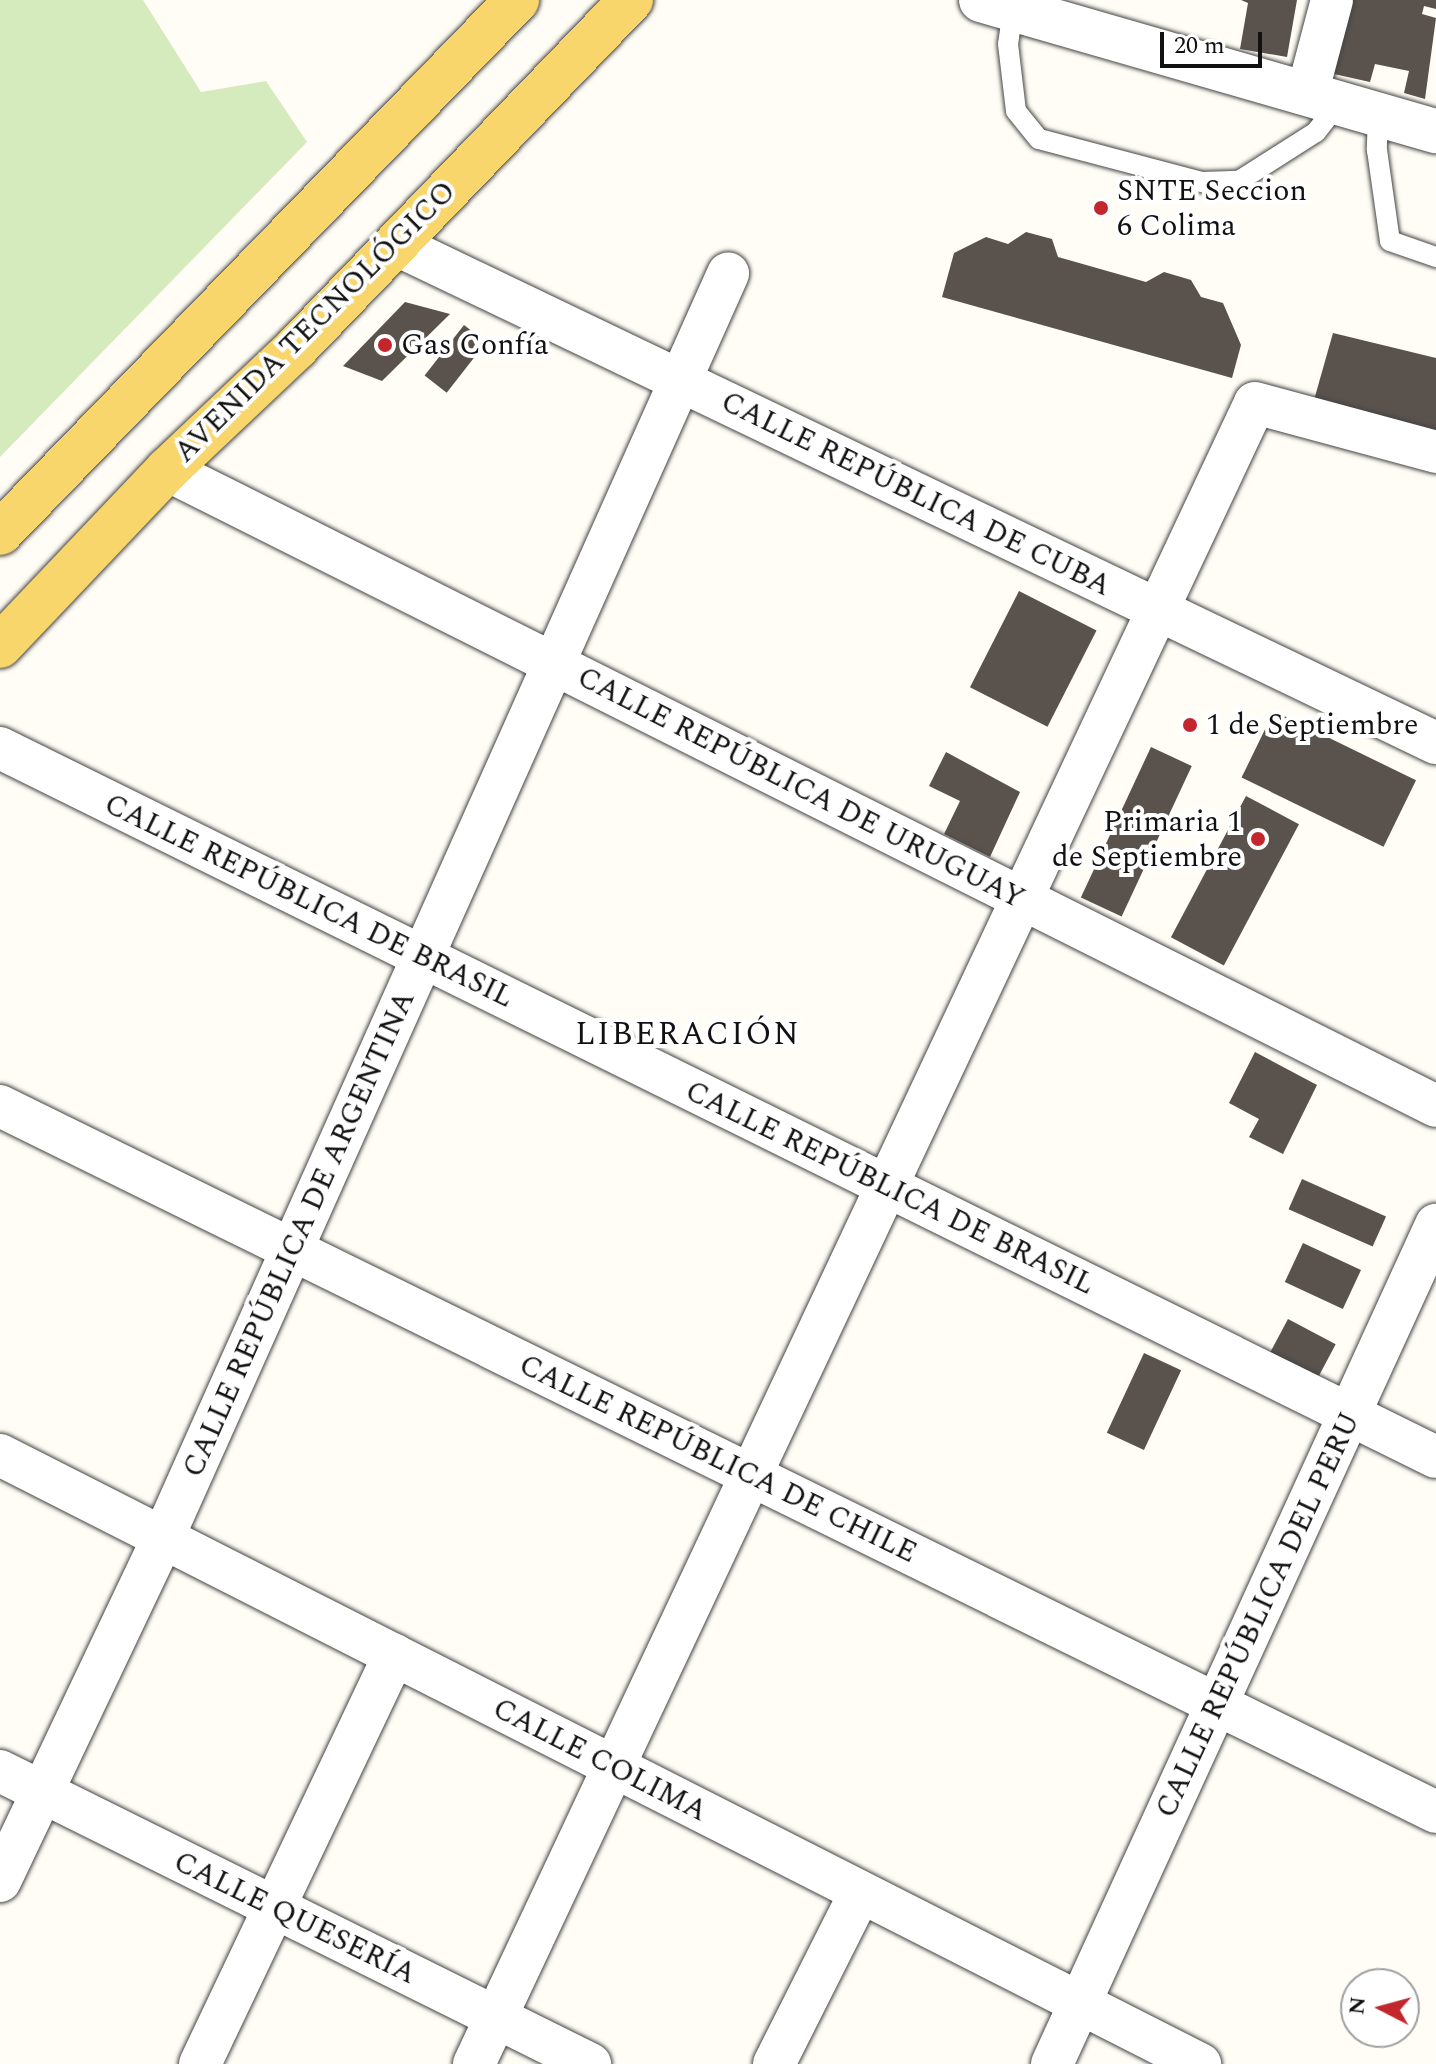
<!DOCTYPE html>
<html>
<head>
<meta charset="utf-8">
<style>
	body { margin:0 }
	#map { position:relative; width:1436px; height:2064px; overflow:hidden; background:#fffdf5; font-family:Spectral,serif }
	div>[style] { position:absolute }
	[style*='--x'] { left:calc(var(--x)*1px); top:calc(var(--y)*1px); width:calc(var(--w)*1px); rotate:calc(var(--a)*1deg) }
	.green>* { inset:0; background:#d5ebbd }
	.building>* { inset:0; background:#5a524d; transform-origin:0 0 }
	.roads { filter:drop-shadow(0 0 2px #444) drop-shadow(0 0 2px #444) }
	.service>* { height:20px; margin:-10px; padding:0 10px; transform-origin:10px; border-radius:10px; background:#fff }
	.minor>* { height:42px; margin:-21px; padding:0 21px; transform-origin:21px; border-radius:21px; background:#fff }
	.tertiary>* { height:44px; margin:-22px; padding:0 22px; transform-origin:22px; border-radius:22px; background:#fff }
	.primary>* { height:44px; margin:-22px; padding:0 22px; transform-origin:22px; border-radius:22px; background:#f9d66b }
	.dots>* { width:22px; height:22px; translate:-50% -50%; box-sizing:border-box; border:4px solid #fff; border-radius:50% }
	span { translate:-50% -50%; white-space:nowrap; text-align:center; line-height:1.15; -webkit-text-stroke:8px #fff; paint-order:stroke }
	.poi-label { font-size:30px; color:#111 }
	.left { translate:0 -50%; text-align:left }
	.right { translate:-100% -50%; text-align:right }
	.street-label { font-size:30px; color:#111 }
	.neighbourhood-label { font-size:32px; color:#111; letter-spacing:2px }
	.north { position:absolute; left:1340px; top:1968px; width:80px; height:80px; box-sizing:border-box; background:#fff; border:2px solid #a0a0a0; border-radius:50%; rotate:276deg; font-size:22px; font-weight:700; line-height:32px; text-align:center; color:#111 }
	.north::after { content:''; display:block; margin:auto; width:28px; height:36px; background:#c4262e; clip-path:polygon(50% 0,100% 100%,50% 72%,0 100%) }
	.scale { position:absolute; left:1160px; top:32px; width:102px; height:36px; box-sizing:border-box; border:4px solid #111; border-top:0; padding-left:10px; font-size:24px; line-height:28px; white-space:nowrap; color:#111; -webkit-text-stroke:6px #fff; paint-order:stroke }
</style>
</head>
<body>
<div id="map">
	<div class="green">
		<div style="clip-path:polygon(0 0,143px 0,201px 92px,266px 81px,307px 142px,0 457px)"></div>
	</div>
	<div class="building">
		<div style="clip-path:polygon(1241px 0,1297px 0,1287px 57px,1240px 49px,1248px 3px)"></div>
		<div style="clip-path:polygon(1345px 0,1436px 0,1436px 9px,1424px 6px,1422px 14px,1436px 18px,1425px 99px,1404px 93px,1409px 71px,1375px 64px,1370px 82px,1325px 72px)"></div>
		<div style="clip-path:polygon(1026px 232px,1052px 239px,1058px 257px,1146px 282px,1164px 272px,1191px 280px,1201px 297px,1223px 303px,1241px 345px,1232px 378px,942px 297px,954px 253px,986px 237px,1008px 244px)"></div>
		<div style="clip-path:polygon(405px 302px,450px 314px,382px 381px,343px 366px)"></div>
		<div style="left:464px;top:325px;width:28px;height:64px;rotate:38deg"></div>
		<div style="clip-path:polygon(1333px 333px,1436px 358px,1436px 435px,1314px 400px)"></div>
		<div style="left:1019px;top:591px;width:87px;height:108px;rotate:27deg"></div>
		<div style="left:1274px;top:711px;width:158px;height:74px;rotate:26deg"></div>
		<div style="left:1151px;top:747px;width:45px;height:166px;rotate:25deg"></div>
		<div style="clip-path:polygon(946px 752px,1020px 792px,990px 857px,944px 834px,960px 801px,929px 786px)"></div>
		<div style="left:1246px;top:796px;width:60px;height:160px;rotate:28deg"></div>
		<div style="clip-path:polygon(1255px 1052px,1317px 1085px,1283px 1154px,1249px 1137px,1259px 1119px,1229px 1103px)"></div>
		<div style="left:1302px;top:1179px;width:92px;height:33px;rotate:24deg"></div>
		<div style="left:1303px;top:1243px;width:64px;height:43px;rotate:25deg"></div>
		<div style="left:1288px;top:1319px;width:54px;height:50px;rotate:28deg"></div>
		<div style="left:1144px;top:1353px;width:41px;height:88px;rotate:25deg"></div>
	</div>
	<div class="roads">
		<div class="service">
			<div style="--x:1013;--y:9;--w:35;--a:98"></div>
			<div style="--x:1008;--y:44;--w:67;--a:83.2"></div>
			<div style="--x:1016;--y:111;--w:36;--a:51"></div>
			<div style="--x:1039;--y:139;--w:169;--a:14.8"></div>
			<div style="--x:1202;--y:182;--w:37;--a:-2"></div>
			<div style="--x:1239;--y:181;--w:91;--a:-32.5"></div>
			<div style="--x:1316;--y:132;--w:37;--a:-52"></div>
			<div style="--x:1378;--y:114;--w:36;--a:92"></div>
			<div style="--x:1377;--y:150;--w:92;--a:81.9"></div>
			<div style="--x:1390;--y:241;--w:49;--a:19.2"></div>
		</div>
		<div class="minor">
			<div style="--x:1307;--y:94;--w:97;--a:-75.1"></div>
			<div style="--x:397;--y:245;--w:1152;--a:25.61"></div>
			<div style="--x:167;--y:470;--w:1419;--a:26.62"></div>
			<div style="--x:0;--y:748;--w:1601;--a:26.28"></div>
			<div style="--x:0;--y:1106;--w:1600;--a:26.18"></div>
			<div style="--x:0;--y:1455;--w:1346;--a:26.91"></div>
			<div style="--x:0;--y:1771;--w:659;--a:26.41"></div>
			<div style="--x:0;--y:1881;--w:380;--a:-64.6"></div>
			<div style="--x:163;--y:1538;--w:1385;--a:-65.92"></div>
			<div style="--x:200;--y:2064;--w:453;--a:-64.6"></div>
			<div style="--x:474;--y:2064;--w:1835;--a:-64.82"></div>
			<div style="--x:1255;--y:403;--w:188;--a:15.1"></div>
			<div style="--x:774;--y:2064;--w:191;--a:-63.3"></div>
			<div style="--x:1052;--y:2064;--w:923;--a:-65.41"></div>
		</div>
		<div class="tertiary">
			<div style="--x:981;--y:0;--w:473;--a:16.1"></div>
		</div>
		<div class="primary">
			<div style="--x:0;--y:533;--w:743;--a:-45.87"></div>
			<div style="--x:0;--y:646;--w:243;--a:-46.5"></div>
			<div style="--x:167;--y:470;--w:179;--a:-43.4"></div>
			<div style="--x:297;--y:347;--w:482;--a:-46.1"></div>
		</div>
	</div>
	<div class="dots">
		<div style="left:1101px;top:208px;background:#c4262e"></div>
		<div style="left:385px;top:345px;background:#c4262e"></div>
		<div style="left:1190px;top:725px;background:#c4262e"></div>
		<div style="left:1258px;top:839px;background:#c4262e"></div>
	</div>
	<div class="poi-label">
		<span class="left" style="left:1117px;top:208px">SNTE Seccion<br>6 Colima</span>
		<span class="left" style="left:401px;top:345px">Gas Confía</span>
		<span class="left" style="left:1206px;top:725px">1 de Septiembre</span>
		<span class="right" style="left:1242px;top:839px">Primaria 1<br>de Septiembre</span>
	</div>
	<div class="street-label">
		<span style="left:315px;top:322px;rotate:-45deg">AVENIDA TECNOLÓGICO</span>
		<span style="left:916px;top:494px;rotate:26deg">CALLE REPÚBLICA DE CUBA</span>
		<span style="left:801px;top:788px;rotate:27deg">CALLE REPÚBLICA DE URUGUAY</span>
		<span style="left:309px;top:901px;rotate:26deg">CALLE REPÚBLICA DE BRASIL</span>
		<span style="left:890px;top:1188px;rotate:26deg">CALLE REPÚBLICA DE BRASIL</span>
		<span style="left:299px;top:1234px;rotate:-66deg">CALLE REPÚBLICA DE ARGENTINA</span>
		<span style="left:718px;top:1459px;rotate:26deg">CALLE REPÚBLICA DE CHILE</span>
		<span style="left:1258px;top:1615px;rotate:-65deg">CALLE REPÚBLICA DEL PERU</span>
		<span style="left:600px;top:1760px;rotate:27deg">CALLE COLIMA</span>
		<span style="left:295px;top:1918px;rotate:26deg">CALLE QUESERÍA</span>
	</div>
	<div class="neighbourhood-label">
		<span style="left:688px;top:1035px">LIBERACIÓN</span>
	</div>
	<div class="north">N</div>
	<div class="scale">20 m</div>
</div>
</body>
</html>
